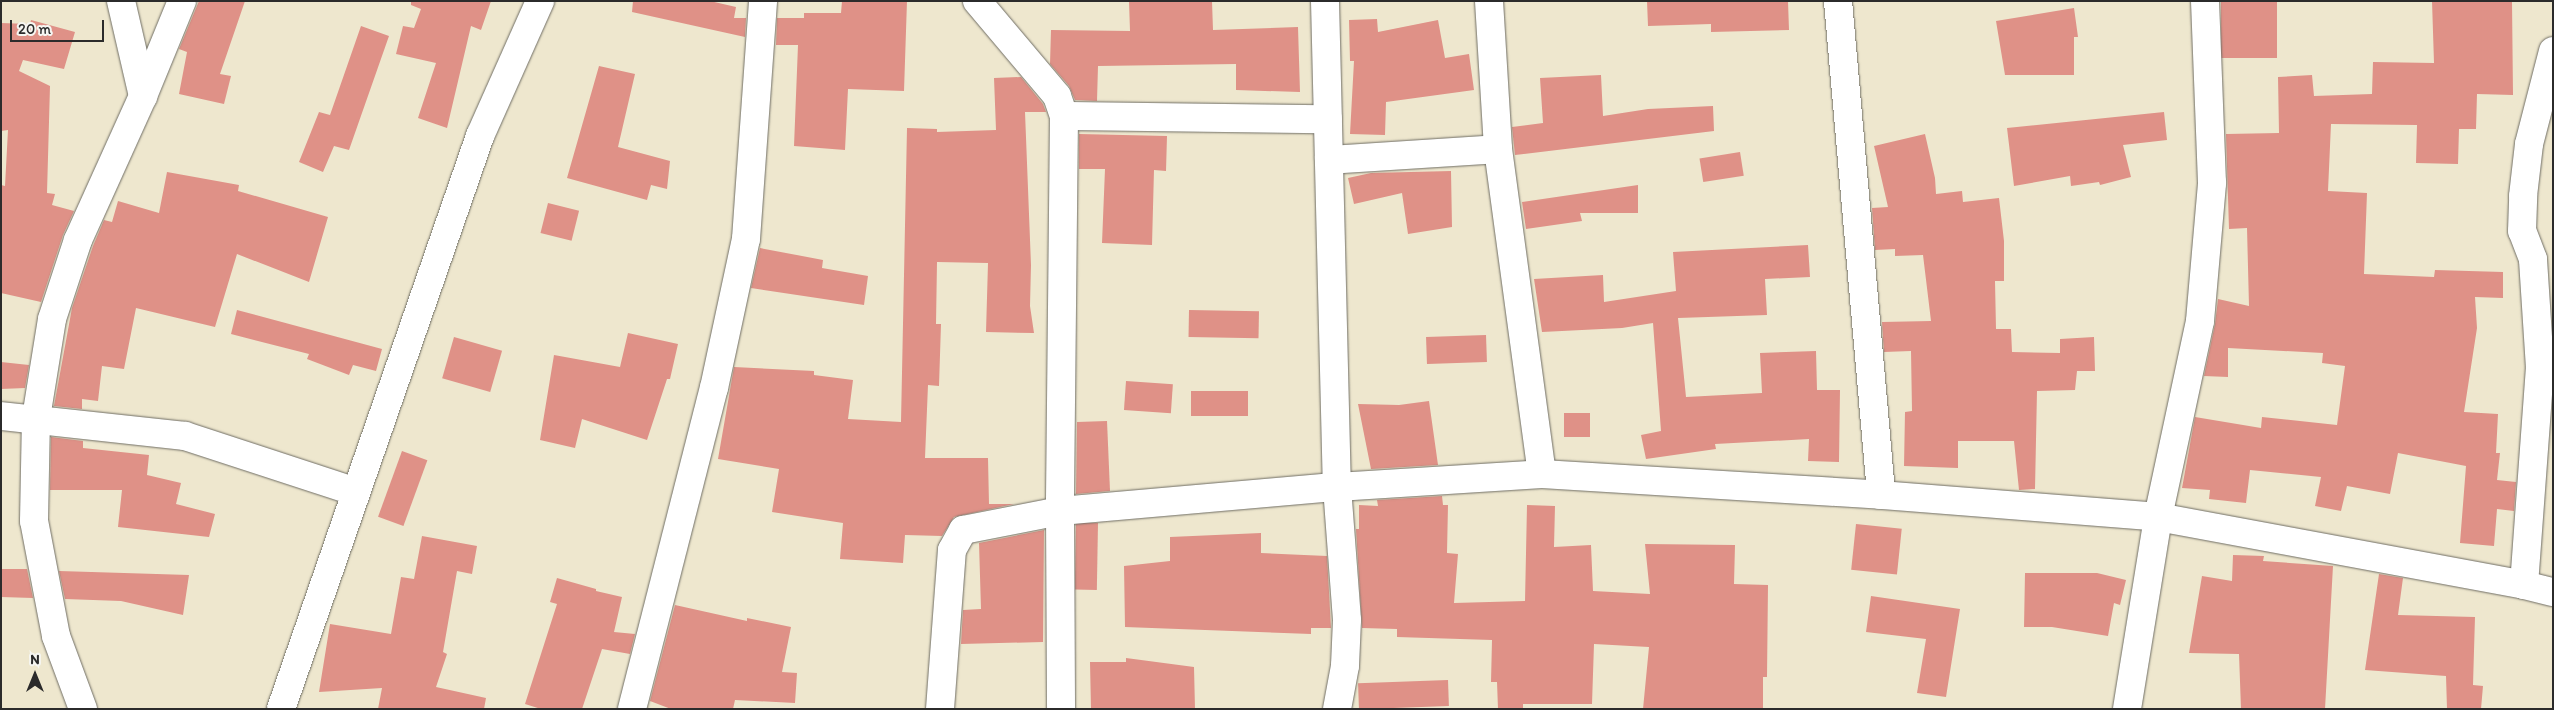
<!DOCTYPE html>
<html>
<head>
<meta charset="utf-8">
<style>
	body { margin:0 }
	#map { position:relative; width:2554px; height:710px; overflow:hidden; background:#eee7ce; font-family:Itim,sans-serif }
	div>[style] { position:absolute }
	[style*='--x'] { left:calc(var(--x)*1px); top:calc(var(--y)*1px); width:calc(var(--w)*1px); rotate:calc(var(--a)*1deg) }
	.building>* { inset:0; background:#df9187; transform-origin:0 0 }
	.roads { filter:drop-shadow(0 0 1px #6f6d64) drop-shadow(0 0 1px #6f6d64) }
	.minor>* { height:28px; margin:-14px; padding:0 14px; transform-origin:14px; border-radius:14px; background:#fff }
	span { translate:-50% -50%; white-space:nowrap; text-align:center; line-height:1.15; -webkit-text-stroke:5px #f6f6f2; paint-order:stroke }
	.frame { position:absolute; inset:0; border:2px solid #2b2b2b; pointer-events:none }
	.north { position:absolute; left:10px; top:650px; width:50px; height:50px; -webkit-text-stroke:4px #f6f6f2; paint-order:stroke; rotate:0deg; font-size:14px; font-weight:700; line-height:20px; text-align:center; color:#2b2b2b }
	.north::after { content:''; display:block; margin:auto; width:18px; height:22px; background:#2b2b2b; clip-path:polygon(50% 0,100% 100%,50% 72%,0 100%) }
	.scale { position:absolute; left:10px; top:20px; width:94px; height:22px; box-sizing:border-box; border:2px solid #2b2b2b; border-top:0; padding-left:6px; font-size:15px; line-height:18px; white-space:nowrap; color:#2b2b2b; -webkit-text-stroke:4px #f6f6f2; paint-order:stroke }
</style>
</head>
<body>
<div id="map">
	<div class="building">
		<div style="clip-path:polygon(199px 1px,245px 1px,220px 74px,231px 76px,224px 104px,179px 94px,187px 52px,179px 49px)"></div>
		<div style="clip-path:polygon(411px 1px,491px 1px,481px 30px,471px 26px,447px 128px,418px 118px,436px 63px,396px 54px,403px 26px,414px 28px,421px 9px,411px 5px)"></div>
		<div style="clip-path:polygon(633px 1px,710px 1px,736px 7px,734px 18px,746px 18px,745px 37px,632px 12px)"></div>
		<div style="clip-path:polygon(842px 1px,907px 1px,904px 91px,848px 89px,845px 150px,794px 146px,798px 45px,776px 45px,777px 18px,804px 18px,804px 13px,841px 13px)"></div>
		<div style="clip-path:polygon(1129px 1px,1212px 1px,1213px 30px,1298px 27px,1300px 92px,1236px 90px,1236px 64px,1098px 66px,1097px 101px,1075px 100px,1069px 86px,1050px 64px,1051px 30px,1130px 31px)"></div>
		<div style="clip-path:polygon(1647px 1px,1788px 1px,1789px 30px,1711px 32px,1711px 24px,1648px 26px)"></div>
		<div style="left:2221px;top:1px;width:56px;height:57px"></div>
		<div style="clip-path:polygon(2432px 1px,2512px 1px,2513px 95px,2477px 94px,2476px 129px,2459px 129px,2458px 164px,2416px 163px,2417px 125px,2331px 124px,2328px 191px,2367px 193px,2364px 274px,2434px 277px,2435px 270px,2503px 272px,2503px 298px,2475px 297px,2477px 328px,2464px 412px,2498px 414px,2496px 453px,2500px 453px,2497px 480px,2516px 482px,2514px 511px,2497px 509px,2494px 546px,2460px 543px,2466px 466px,2398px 453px,2390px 494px,2347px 486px,2341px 511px,2315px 506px,2321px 477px,2250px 470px,2246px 503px,2209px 499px,2210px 490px,2182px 488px,2195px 417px,2261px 428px,2262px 417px,2337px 425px,2345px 366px,2322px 363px,2323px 353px,2228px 348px,2228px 377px,2204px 376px,2215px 324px,2218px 299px,2249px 306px,2247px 228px,2229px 229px,2226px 134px,2279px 133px,2278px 77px,2312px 75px,2314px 96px,2372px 94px,2373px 62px,2434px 63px)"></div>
		<div style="clip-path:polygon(2074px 8px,2078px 37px,2074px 37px,2074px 75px,2005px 75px,1996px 21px)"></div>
		<div style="clip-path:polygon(1377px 19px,1378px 32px,1438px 20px,1445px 58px,1469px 54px,1474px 90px,1386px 102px,1385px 135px,1350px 134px,1354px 61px,1350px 61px,1349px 20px)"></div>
		<div style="clip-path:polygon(31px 20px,75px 32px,64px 69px,23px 60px,19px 71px,50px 86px,47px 193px,55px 194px,52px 205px,74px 211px,63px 235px,41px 302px,1px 293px,1px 185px,5px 186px,8px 130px,1px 131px,1px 23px,30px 24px)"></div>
		<div style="clip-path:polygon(361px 26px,389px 36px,349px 150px,334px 146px,323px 172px,299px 162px,319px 112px,330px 115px)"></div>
		<div style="clip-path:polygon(599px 66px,635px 74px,618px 147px,670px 161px,667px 189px,651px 185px,647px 200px,567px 178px)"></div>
		<div style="clip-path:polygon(1601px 75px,1603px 116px,1648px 109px,1713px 106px,1714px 131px,1515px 155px,1512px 127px,1543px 123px,1540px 78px)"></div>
		<div style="clip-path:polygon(1021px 77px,1043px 104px,1046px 112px,1025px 112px,1031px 265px,1030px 306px,1034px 333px,986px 332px,988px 263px,937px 262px,936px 324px,941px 324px,939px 386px,928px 385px,925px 458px,988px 458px,989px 504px,1014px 504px,954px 517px,942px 536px,905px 535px,903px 563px,840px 559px,843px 523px,772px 512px,779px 469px,718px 459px,734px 367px,814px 371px,814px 375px,853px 380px,848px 419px,901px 422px,907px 128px,937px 129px,937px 132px,996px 130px,994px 78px)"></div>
		<div style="clip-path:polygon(2164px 112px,2167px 140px,2123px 145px,2131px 177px,2100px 185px,2099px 182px,2071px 186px,2070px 176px,2014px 186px,2007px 128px)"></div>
		<div style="clip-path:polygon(1079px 134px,1167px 136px,1166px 171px,1154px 170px,1152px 245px,1102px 243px,1105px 169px,1079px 169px)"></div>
		<div style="clip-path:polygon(1925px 134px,1935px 178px,1936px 194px,1962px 191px,1963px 202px,1999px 198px,2004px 241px,2004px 281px,1995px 281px,1996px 329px,2011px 329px,2012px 352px,2060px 353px,2060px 339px,2094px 337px,2095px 371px,2077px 371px,2075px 390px,2037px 391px,2035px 489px,2019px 490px,2014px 441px,1958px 441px,1958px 468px,1904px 466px,1905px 412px,1912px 411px,1911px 351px,1884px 352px,1882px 322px,1931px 321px,1923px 255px,1895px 256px,1895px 249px,1875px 250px,1872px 208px,1888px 207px,1874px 146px)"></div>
		<div style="left:1740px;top:152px;width:24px;height:41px;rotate:81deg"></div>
		<div style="clip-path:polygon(1451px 171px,1452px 227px,1408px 234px,1402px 193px,1354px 204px,1348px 178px,1371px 173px)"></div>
		<div style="clip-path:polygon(167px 172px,239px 185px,238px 191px,328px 217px,309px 282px,237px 254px,215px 327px,136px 308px,124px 369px,102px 366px,98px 401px,82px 399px,82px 409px,54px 406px,72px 308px,93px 246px,104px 220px,112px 222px,118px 201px,159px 213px)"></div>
		<div style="clip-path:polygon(1638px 185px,1638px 213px,1580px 213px,1582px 221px,1526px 229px,1522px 202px)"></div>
		<div style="left:548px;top:203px;width:32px;height:31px;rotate:14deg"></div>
		<div style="clip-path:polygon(1808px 245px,1810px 277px,1765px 279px,1767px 315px,1678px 318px,1686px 397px,1762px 393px,1760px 353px,1816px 351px,1817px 390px,1840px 390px,1839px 462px,1808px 461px,1809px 439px,1715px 444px,1716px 449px,1646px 459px,1641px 435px,1661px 431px,1653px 323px,1622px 328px,1542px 332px,1534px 279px,1603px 275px,1604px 302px,1676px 291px,1673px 252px)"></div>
		<div style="clip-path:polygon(760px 248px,823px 260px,822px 268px,868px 276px,864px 305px,751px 288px)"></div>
		<div style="clip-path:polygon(237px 310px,382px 349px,376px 371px,353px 365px,349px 375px,307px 359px,309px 354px,231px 334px)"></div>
		<div style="left:1189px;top:310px;width:70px;height:27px;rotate:1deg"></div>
		<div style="clip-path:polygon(628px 333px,678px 344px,670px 379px,667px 379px,647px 440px,582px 419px,575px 448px,540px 440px,554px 355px,620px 367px)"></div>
		<div style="left:1486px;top:335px;width:27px;height:60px;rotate:88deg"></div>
		<div style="left:454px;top:337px;width:50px;height:43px;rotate:16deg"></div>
		<div style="clip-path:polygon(1px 362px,29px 365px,25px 388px,1px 389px)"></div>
		<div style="left:1126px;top:381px;width:47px;height:29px;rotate:4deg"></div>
		<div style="left:1248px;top:391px;width:25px;height:57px;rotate:90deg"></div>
		<div style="clip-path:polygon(1429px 401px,1438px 465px,1371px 469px,1358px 404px,1399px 405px)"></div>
		<div style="left:1590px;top:413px;width:24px;height:26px;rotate:90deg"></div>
		<div style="clip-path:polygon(1107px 421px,1110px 491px,1076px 494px,1077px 422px)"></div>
		<div style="clip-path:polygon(51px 437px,83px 441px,83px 448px,149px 455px,147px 475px,181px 483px,176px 504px,215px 514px,209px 537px,118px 527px,122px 490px,50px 490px)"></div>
		<div style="left:402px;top:451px;width:27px;height:70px;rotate:20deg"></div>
		<div style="clip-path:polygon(1442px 496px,1443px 505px,1448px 505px,1447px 553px,1458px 554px,1454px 603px,1525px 601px,1527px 505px,1555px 506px,1554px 547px,1591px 545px,1593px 591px,1650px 594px,1645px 544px,1735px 545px,1734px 584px,1768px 585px,1767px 677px,1763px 677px,1763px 709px,1643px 709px,1649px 647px,1594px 644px,1592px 704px,1523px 704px,1523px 709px,1498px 709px,1497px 682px,1491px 682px,1492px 640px,1397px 637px,1397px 629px,1362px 628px,1356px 529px,1359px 529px,1359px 505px,1378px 506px,1377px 500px)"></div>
		<div style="left:1098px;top:523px;width:67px;height:22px;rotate:91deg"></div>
		<div style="left:1856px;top:524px;width:46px;height:46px;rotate:6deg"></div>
		<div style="clip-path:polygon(1044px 530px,1043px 642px,961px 644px,963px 610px,981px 609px,979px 543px)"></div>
		<div style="clip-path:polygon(1261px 533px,1261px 553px,1327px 556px,1331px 628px,1311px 628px,1311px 634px,1125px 627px,1124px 566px,1170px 561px,1170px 537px)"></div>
		<div style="clip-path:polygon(422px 536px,477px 546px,472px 574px,457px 571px,443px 652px,447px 654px,436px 687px,486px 698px,484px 709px,378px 709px,382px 688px,319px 692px,330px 624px,391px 634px,401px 577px,414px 579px)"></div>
		<div style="clip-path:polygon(2233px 555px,2264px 556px,2263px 561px,2333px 566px,2325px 709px,2241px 709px,2239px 654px,2189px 653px,2202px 576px,2232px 581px)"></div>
		<div style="clip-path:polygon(1px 569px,27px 569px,33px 598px,1px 597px)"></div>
		<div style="clip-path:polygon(59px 571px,189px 575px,183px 615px,121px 601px,65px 599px)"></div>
		<div style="clip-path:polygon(2025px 573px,2097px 573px,2126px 580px,2120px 605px,2114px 603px,2108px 636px,2052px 627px,2024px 627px)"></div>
		<div style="clip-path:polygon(2379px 574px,2403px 578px,2398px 615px,2475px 617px,2473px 685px,2483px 686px,2481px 709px,2447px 709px,2446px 676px,2365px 670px)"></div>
		<div style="clip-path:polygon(557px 578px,596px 589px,596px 591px,622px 597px,614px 632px,635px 634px,630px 654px,602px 649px,582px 709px,541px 709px,525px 704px,557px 604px,550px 602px)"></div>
		<div style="clip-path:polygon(1871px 596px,1960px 609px,1946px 697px,1917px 693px,1926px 639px,1866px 632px)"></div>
		<div style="clip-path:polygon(675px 605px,747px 621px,747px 618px,791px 627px,782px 672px,797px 673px,795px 703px,735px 700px,733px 709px,671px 709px,650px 701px)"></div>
		<div style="clip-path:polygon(1126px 658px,1194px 667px,1195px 709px,1091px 709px,1090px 662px,1126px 662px)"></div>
		<div style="left:1448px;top:680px;width:26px;height:90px;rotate:88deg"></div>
	</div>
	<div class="roads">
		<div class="minor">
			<div style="--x:121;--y:1;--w:98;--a:77"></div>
			<div style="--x:977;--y:1;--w:124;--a:49.9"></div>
			<div style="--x:1057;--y:96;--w:21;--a:71"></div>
			<div style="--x:1064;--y:116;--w:395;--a:90.6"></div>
			<div style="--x:1060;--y:511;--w:198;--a:89.7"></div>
			<div style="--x:1325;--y:1;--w:486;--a:88.6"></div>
			<div style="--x:1337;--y:487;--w:133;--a:85.7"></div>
			<div style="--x:1347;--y:620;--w:46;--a:92.5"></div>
			<div style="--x:1345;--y:666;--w:44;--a:100.5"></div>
			<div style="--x:1489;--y:1;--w:148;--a:86.5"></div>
			<div style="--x:1498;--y:149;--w:328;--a:82.3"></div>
			<div style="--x:1838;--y:1;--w:496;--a:85"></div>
			<div style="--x:1064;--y:116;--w:264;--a:0.7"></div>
			<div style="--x:1329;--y:160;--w:169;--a:-3.7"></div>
			<div style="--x:1;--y:416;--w:185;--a:6.2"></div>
			<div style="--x:185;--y:436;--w:180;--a:18.1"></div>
			<div style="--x:2524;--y:585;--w:218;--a:-85.8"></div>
			<div style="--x:2540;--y:368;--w:109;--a:-93.7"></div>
			<div style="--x:2533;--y:259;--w:30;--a:-111"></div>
			<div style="--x:2522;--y:231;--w:35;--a:-88"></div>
			<div style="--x:2523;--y:196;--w:52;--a:-83.4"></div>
			<div style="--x:2529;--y:144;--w:96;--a:-75.5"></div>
			<div style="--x:83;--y:709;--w:78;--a:-110.3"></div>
			<div style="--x:56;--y:636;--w:117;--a:-100.8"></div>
			<div style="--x:34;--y:521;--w:103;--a:-88.9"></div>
			<div style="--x:36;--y:418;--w:100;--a:-80.8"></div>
			<div style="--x:52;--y:319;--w:83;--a:-71.8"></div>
			<div style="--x:78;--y:240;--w:158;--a:-65.7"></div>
			<div style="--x:143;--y:96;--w:103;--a:-67.7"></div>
			<div style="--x:281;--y:709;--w:607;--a:-70.85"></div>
			<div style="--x:480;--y:136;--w:148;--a:-66"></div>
			<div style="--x:632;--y:709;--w:331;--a:-75.7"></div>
			<div style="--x:714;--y:388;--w:152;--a:-77.9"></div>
			<div style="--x:746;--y:239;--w:239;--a:-85.9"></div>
			<div style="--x:940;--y:709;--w:159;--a:-85.7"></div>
			<div style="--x:952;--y:550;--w:23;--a:-61"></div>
			<div style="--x:963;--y:530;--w:99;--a:-11.1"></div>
			<div style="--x:1060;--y:511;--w:278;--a:-5"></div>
			<div style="--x:1337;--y:487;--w:205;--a:-3.6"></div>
			<div style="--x:1542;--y:474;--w:340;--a:3.5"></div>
			<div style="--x:1881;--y:495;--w:278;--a:4.5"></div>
			<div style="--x:2158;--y:517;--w:372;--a:10.5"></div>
			<div style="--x:2524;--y:585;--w:30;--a:14"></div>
			<div style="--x:2127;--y:709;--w:194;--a:-80.8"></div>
			<div style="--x:2158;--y:517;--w:200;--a:-77.9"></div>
			<div style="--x:2200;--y:321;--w:139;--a:-85"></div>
			<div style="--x:2212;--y:183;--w:182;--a:-92.2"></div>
		</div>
	</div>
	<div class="frame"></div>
	<div class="north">N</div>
	<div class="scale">20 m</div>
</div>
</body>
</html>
